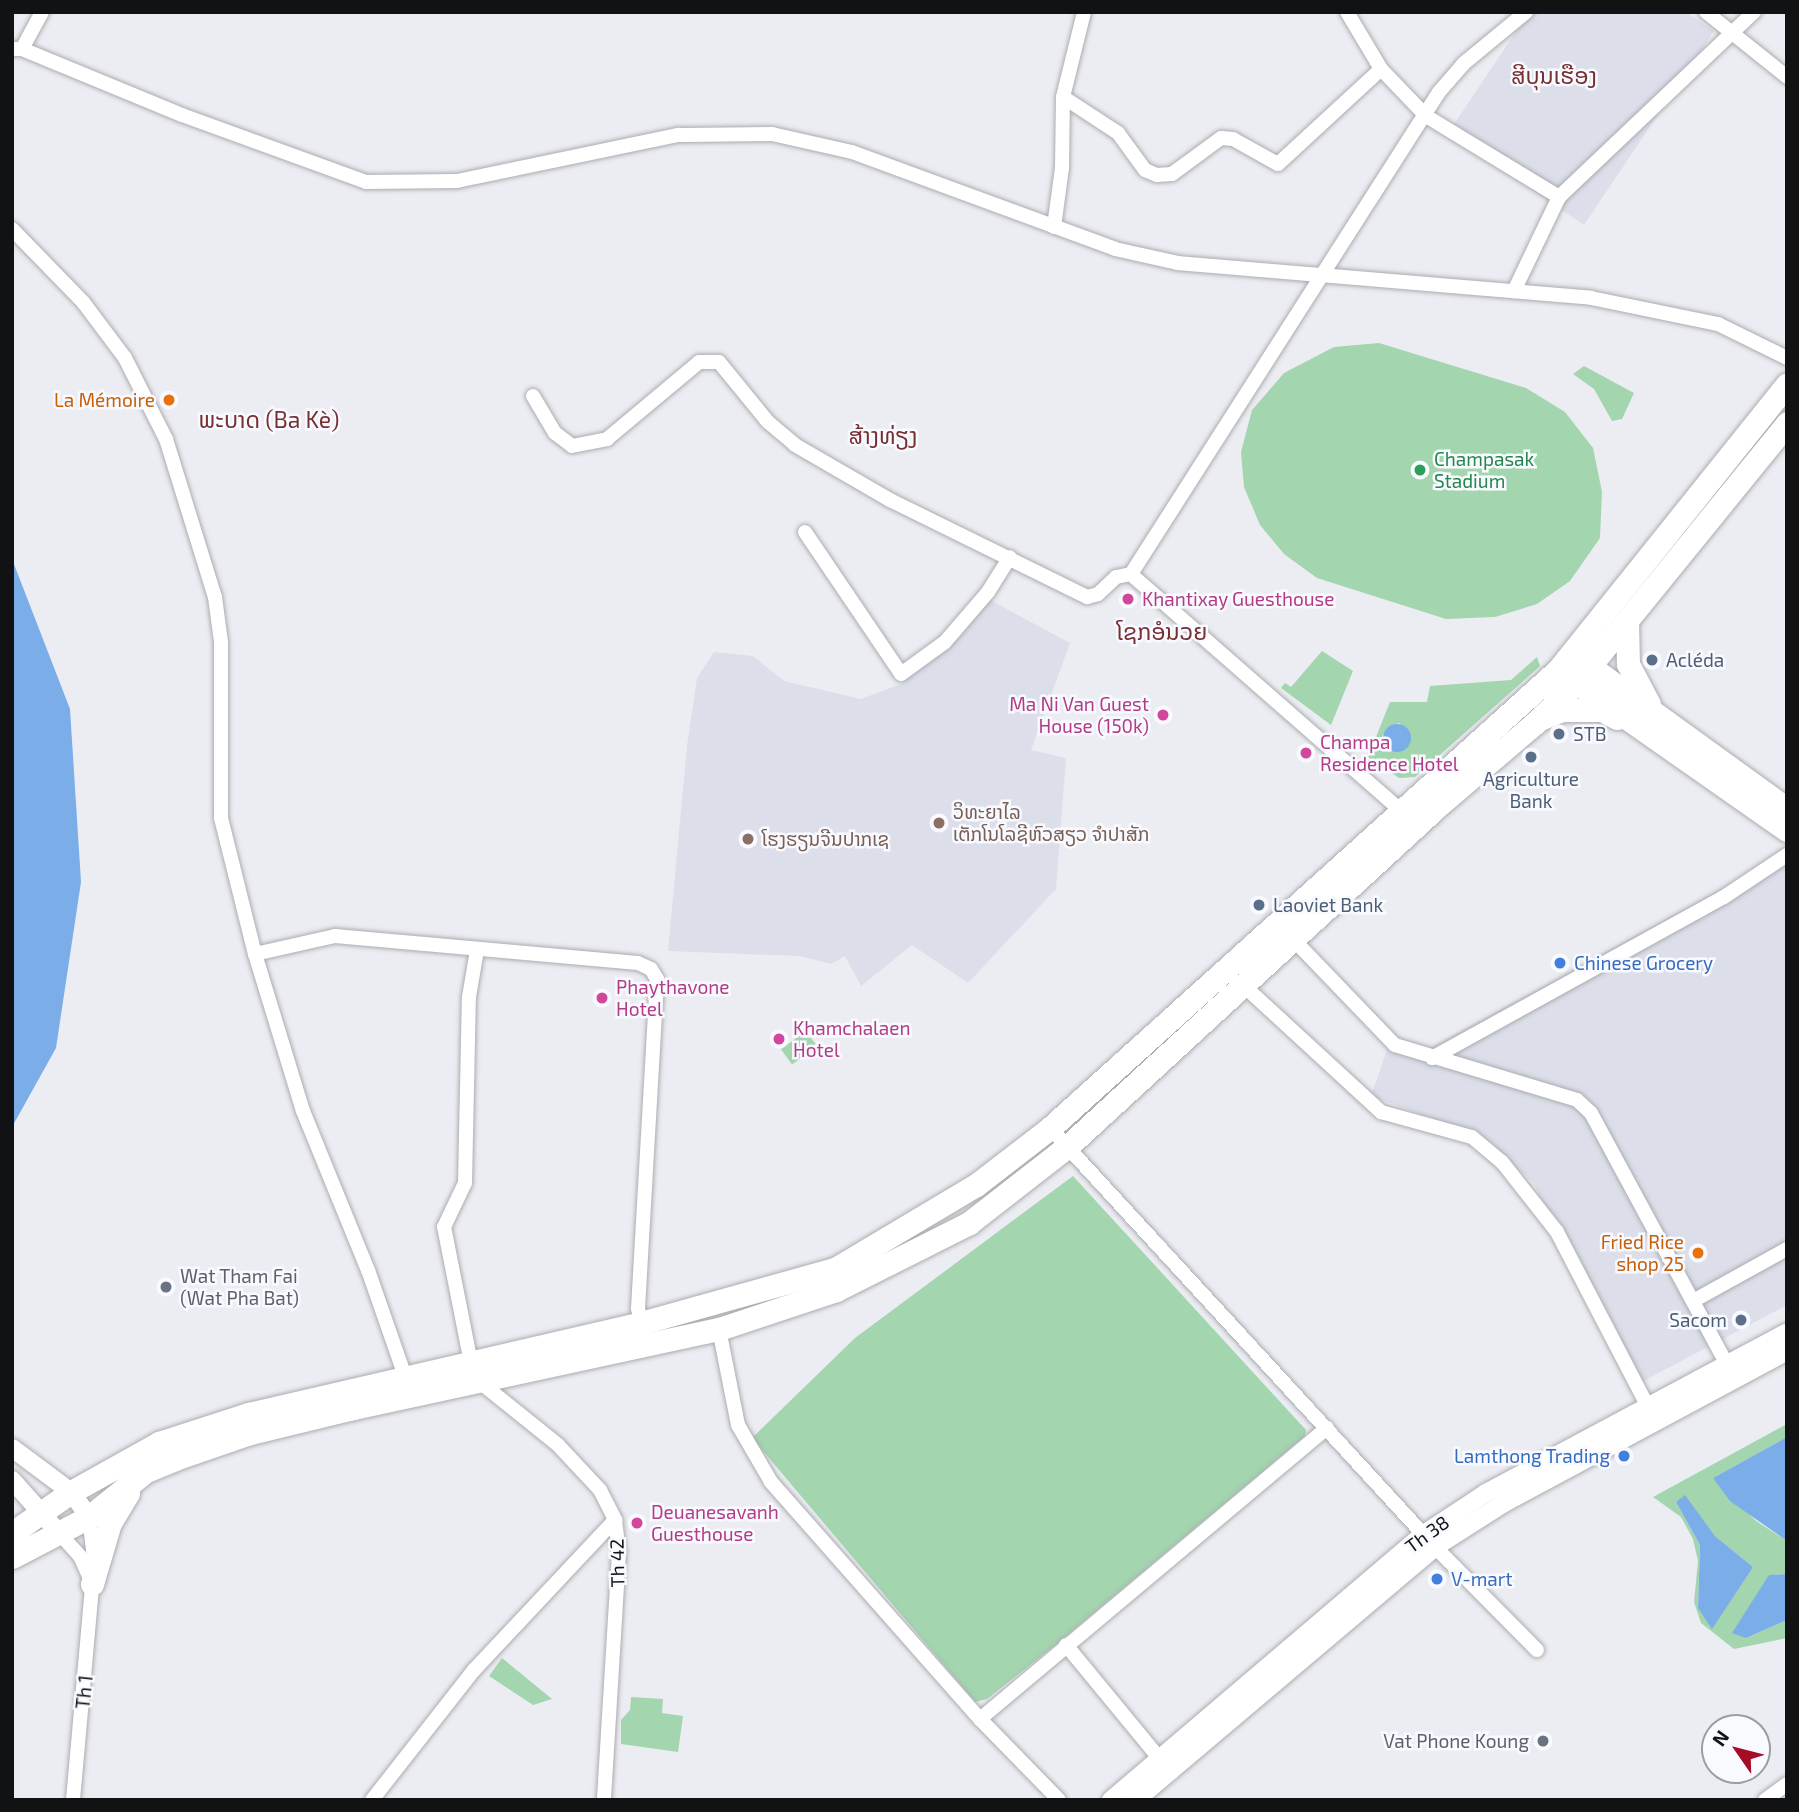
<!DOCTYPE html>
<html>
<head>
<meta charset="utf-8">
<style>
	body { margin:0 }
	#map { position:relative; width:1799px; height:1812px; overflow:hidden; background:#ecedf2; font-family:"Exo 2","Noto Sans Lao",sans-serif }
	div>[style] { position:absolute }
	[style*='--x'] { left:calc(var(--x)*1px); top:calc(var(--y)*1px); width:calc(var(--w)*1px); rotate:calc(var(--a)*1deg) }
	.built>* { inset:0; background:#dcdfea }
	.green>* { inset:0; background:#a3d5ae; transform-origin:0 0 }
	.water>* { inset:0; background:#7bade8 }
	.round { border-radius:50% }
	.roads { filter:drop-shadow(0 0 2px #abacb1) drop-shadow(0 0 2px #abacb1) }
	.minor>* { height:14px; margin:-7px; padding:0 7px; transform-origin:7px; border-radius:7px; background:#fff }
	.tertiary>* { height:18px; margin:-9px; padding:0 9px; transform-origin:9px; border-radius:9px; background:#fff }
	.trunk>* { height:23px; margin:-11.5px; padding:0 11.5px; transform-origin:11.5px; border-radius:11.5px; background:#fff }
	.dots>* { width:19px; height:19px; translate:-50% -50%; box-sizing:border-box; border:4px solid #f9faff; border-radius:50% }
	span { translate:-50% -50%; white-space:nowrap; text-align:center; line-height:1.15; -webkit-text-stroke:5px #f9faff; paint-order:stroke }
	.food-label { font-size:19px; color:#c56008 }
	.right { translate:-100% -50%; text-align:right }
	.leisure-label { font-size:19px; color:#27864d }
	.left { translate:0 -50%; text-align:left }
	.hotel-label { font-size:19px; color:#b23c85 }
	.service-label { font-size:19px; color:#4e5e75 }
	.education-label { font-size:19px; color:#785e54 }
	.shop-label { font-size:19px; color:#366cbe }
	.worship-label { font-size:19px; color:#5b616d }
	.street-label { font-size:19px; color:#111213 }
	.quarter-label { font-size:23px; color:#773030 }
	.frame { position:absolute; inset:0; border:14px solid #111213; pointer-events:none }
	.north { position:absolute; left:1701px; top:1714px; width:70px; height:70px; box-sizing:border-box; background:#f9faff; border:2px solid #9c9da1; border-radius:50%; rotate:305deg; font-size:19px; font-weight:700; line-height:28px; text-align:center; color:#111213 }
	.north::after { content:''; display:block; margin:auto; width:24px; height:32px; background:#a60d25; clip-path:polygon(50% 0,100% 100%,50% 72%,0 100%) }
</style>
</head>
<body>
<div id="map">
	<div class="built">
		<div style="clip-path:polygon(1529px 12px,1686px 12px,1714px 31px,1584px 225px,1448px 133px)"></div>
		<div style="clip-path:polygon(990px 600px,1070px 643px,1031px 750px,1066px 758px,1056px 889px,968px 983px,912px 945px,861px 986px,845px 956px,831px 964px,800px 956px,668px 951px,687px 746px,697px 678px,714px 652px,753px 656px,784px 681px,861px 699px,901px 684px,949px 645px)"></div>
		<div style="clip-path:polygon(1787px 853px,1787px 1305px,1636px 1385px,1533px 1182px,1476px 1134px,1371px 1096px,1387px 1050px,1411px 1058px)"></div>
	</div>
	<div class="green">
		<div style="clip-path:polygon(1379px 343px,1526px 388px,1565px 412px,1593px 448px,1602px 492px,1600px 538px,1570px 581px,1537px 604px,1495px 617px,1446px 619px,1317px 578px,1284px 554px,1260px 525px,1244px 487px,1241px 452px,1252px 410px,1284px 373px,1334px 347px)"></div>
		<div style="clip-path:polygon(1584px 366px,1634px 393px,1622px 419px,1612px 421px,1594px 389px,1573px 374px)"></div>
		<div style="clip-path:polygon(1322px 651px,1353px 671px,1331px 725px,1281px 688px,1285px 683px,1291px 687px)"></div>
		<div style="clip-path:polygon(evenodd,1537px 657px,1540px 666px,1415px 777px,1399px 778px,1368px 757px,1390px 702px,1427px 702px,1430px 686px,1511px 680px,1537px 657px,1399px 723px,1409px 732px,1410px 740px,1397px 752px,1382px 736px,1387px 728px,1399px 723px)"></div>
		<div style="left:806px;top:1031px;width:19px;height:31px;rotate:54deg"></div>
		<div style="clip-path:polygon(1073px 1176px,1306px 1430px,1305px 1436px,1058px 1643px,987px 1699px,975px 1702px,752px 1438px,855px 1338px)"></div>
		<div style="clip-path:polygon(evenodd,1787px 1424px,1787px 1437px,1713px 1478px,1756px 1521px,1787px 1541px,1787px 1574px,1769px 1575px,1746px 1638px,1787px 1620px,1787px 1638px,1734px 1649px,1701px 1623px,1694px 1602px,1698px 1561px,1693px 1539px,1681px 1517px,1653px 1497px,1787px 1424px,1685px 1496px,1715px 1536px,1753px 1567px,1698px 1608px,1700px 1545px,1676px 1502px,1685px 1496px)"></div>
		<div style="clip-path:polygon(502px 1658px,552px 1699px,533px 1705px,489px 1676px)"></div>
		<div style="clip-path:polygon(631px 1697px,663px 1699px,662px 1713px,683px 1716px,678px 1752px,621px 1744px,621px 1720px,630px 1710px)"></div>
	</div>
	<div class="water">
		<div style="clip-path:polygon(12px 559px,70px 709px,81px 882px,56px 1048px,12px 1127px)"></div>
		<div class="round" style="left:1383px;top:724px;width:28px;height:28px"></div>
		<div style="clip-path:polygon(1787px 1437px,1787px 1541px,1730px 1501px,1713px 1478px)"></div>
		<div style="clip-path:polygon(1685px 1495px,1715px 1536px,1753px 1567px,1712px 1629px,1698px 1608px,1700px 1545px,1676px 1502px)"></div>
		<div style="clip-path:polygon(1787px 1574px,1787px 1620px,1746px 1638px,1732px 1633px,1769px 1575px)"></div>
	</div>
	<div class="roads">
		<div class="minor">
			<div style="--x:1347;--y:12;--w:66;--a:59.2"></div>
			<div style="--x:1381;--y:69;--w:65;--a:46.2"></div>
			<div style="--x:1426;--y:116;--w:156;--a:31.3"></div>
			<div style="--x:1706;--y:12;--w:104;--a:38.7"></div>
			<div style="--x:12;--y:49;--w:10;--a:0"></div>
			<div style="--x:22;--y:49;--w:173;--a:22.4"></div>
			<div style="--x:182;--y:115;--w:196;--a:20"></div>
			<div style="--x:366;--y:182;--w:91;--a:-0.6"></div>
			<div style="--x:457;--y:181;--w:226;--a:-11.8"></div>
			<div style="--x:678;--y:135;--w:94;--a:-0.6"></div>
			<div style="--x:772;--y:134;--w:82;--a:12.7"></div>
			<div style="--x:852;--y:152;--w:280;--a:20.2"></div>
			<div style="--x:1115;--y:249;--w:65;--a:12.5"></div>
			<div style="--x:1178;--y:263;--w:414;--a:4.8"></div>
			<div style="--x:1591;--y:298;--w:130;--a:11.6"></div>
			<div style="--x:1718;--y:324;--w:77;--a:26.2"></div>
			<div style="--x:22;--y:49;--w:42;--a:-61.6"></div>
			<div style="--x:1063;--y:97;--w:66;--a:33.2"></div>
			<div style="--x:1118;--y:133;--w:46;--a:53.9"></div>
			<div style="--x:1145;--y:170;--w:13;--a:23"></div>
			<div style="--x:1157;--y:175;--w:15;--a:-4"></div>
			<div style="--x:1172;--y:174;--w:61;--a:-36.3"></div>
			<div style="--x:1221;--y:138;--w:12;--a:5"></div>
			<div style="--x:1233;--y:139;--w:51;--a:29.1"></div>
			<div style="--x:1278;--y:164;--w:140;--a:-42.7"></div>
			<div style="--x:1054;--y:227;--w:60;--a:-82.3"></div>
			<div style="--x:1062;--y:168;--w:71;--a:-89.2"></div>
			<div style="--x:1063;--y:97;--w:88;--a:-76.1"></div>
			<div style="--x:12;--y:229;--w:102;--a:45.8"></div>
			<div style="--x:83;--y:302;--w:70;--a:53.1"></div>
			<div style="--x:125;--y:358;--w:91;--a:63.2"></div>
			<div style="--x:166;--y:439;--w:165;--a:72.8"></div>
			<div style="--x:215;--y:597;--w:45;--a:82.4"></div>
			<div style="--x:221;--y:642;--w:176;--a:90"></div>
			<div style="--x:221;--y:818;--w:140;--a:76"></div>
			<div style="--x:255;--y:954;--w:164;--a:73"></div>
			<div style="--x:303;--y:1111;--w:172;--a:67.8"></div>
			<div style="--x:368;--y:1270;--w:122;--a:70.8"></div>
			<div style="--x:1514;--y:291;--w:104;--a:-64.4"></div>
			<div style="--x:1559;--y:197;--w:269;--a:-43.5"></div>
			<div style="--x:533;--y:396;--w:43;--a:59.3"></div>
			<div style="--x:555;--y:433;--w:21;--a:37"></div>
			<div style="--x:572;--y:446;--w:36;--a:-11"></div>
			<div style="--x:607;--y:439;--w:120;--a:-39.9"></div>
			<div style="--x:699;--y:362;--w:20;--a:0"></div>
			<div style="--x:719;--y:362;--w:77;--a:50.8"></div>
			<div style="--x:768;--y:422;--w:35;--a:40"></div>
			<div style="--x:795;--y:445;--w:110;--a:30.1"></div>
			<div style="--x:890;--y:500;--w:220;--a:26.2"></div>
			<div style="--x:1087;--y:597;--w:11;--a:-15"></div>
			<div style="--x:1098;--y:594;--w:25;--a:-43"></div>
			<div style="--x:1116;--y:577;--w:15;--a:-11"></div>
			<div style="--x:805;--y:532;--w:171;--a:55.9"></div>
			<div style="--x:901;--y:674;--w:54;--a:-36"></div>
			<div style="--x:945;--y:642;--w:66;--a:-49.3"></div>
			<div style="--x:988;--y:592;--w:41;--a:-57.8"></div>
			<div style="--x:1406;--y:815;--w:366;--a:-138.8"></div>
			<div style="--x:1131;--y:574;--w:572;--a:-57.42"></div>
			<div style="--x:1439;--y:92;--w:37;--a:-49"></div>
			<div style="--x:1463;--y:64;--w:82;--a:-39.5"></div>
			<div style="--x:1288;--y:934;--w:154;--a:46.1"></div>
			<div style="--x:1395;--y:1045;--w:190;--a:16.8"></div>
			<div style="--x:1577;--y:1100;--w:19;--a:43"></div>
			<div style="--x:1591;--y:1113;--w:284;--a:61.6"></div>
			<div style="--x:255;--y:954;--w:82;--a:-12.7"></div>
			<div style="--x:335;--y:936;--w:304;--a:5.1"></div>
			<div style="--x:638;--y:963;--w:14;--a:25"></div>
			<div style="--x:651;--y:969;--w:12;--a:59"></div>
			<div style="--x:657;--y:979;--w:330;--a:93.3"></div>
			<div style="--x:638;--y:1308;--w:20;--a:79"></div>
			<div style="--x:1243;--y:985;--w:188;--a:42.6"></div>
			<div style="--x:1381;--y:1112;--w:94;--a:15.4"></div>
			<div style="--x:1472;--y:1137;--w:39;--a:40"></div>
			<div style="--x:1502;--y:1162;--w:89;--a:51.8"></div>
			<div style="--x:1557;--y:1232;--w:195;--a:62.5"></div>
			<div style="--x:1432;--y:1058;--w:333;--a:-28.9"></div>
			<div style="--x:1724;--y:897;--w:76;--a:-33.7"></div>
			<div style="--x:1050;--y:1128;--w:569;--a:47.42"></div>
			<div style="--x:1435;--y:1547;--w:145;--a:45.3"></div>
			<div style="--x:1693;--y:1301;--w:107;--a:-29"></div>
			<div style="--x:719;--y:1329;--w:98;--a:78.8"></div>
			<div style="--x:738;--y:1425;--w:66;--a:59.9"></div>
			<div style="--x:771;--y:1482;--w:316;--a:48.6"></div>
			<div style="--x:980;--y:1719;--w:113;--a:45.7"></div>
			<div style="--x:471;--y:1363;--w:139;--a:-101.2"></div>
			<div style="--x:444;--y:1227;--w:49;--a:-64.5"></div>
			<div style="--x:465;--y:1183;--w:186;--a:-88.8"></div>
			<div style="--x:469;--y:997;--w:48;--a:-80.3"></div>
			<div style="--x:481;--y:1383;--w:99;--a:38.8"></div>
			<div style="--x:558;--y:1445;--w:62;--a:47"></div>
			<div style="--x:600;--y:1490;--w:34;--a:63"></div>
			<div style="--x:615;--y:1520;--w:33;--a:83"></div>
			<div style="--x:619;--y:1553;--w:247;--a:93.5"></div>
			<div style="--x:89;--y:1517;--w:41;--a:83"></div>
			<div style="--x:60;--y:1534;--w:30;--a:48"></div>
			<div style="--x:80;--y:1556;--w:30;--a:66"></div>
			<div style="--x:1066;--y:1645;--w:148;--a:50.5"></div>
			<div style="--x:980;--y:1719;--w:453;--a:-40"></div>
			<div style="--x:73;--y:1800;--w:223;--a:-84.9"></div>
			<div style="--x:372;--y:1800;--w:165;--a:-51.9"></div>
			<div style="--x:474;--y:1670;--w:206;--a:-46.8"></div>
			<div style="--x:1765;--y:1800;--w:27;--a:-36"></div>
		</div>
		<div class="tertiary">
			<div style="--x:12;--y:1448;--w:74;--a:36.7"></div>
			<div style="--x:71;--y:1492;--w:31;--a:54"></div>
			<div style="--x:12;--y:1480;--w:72;--a:48.4"></div>
			<div style="--x:1111;--y:1800;--w:411;--a:-40.4"></div>
			<div style="--x:1424;--y:1534;--w:74;--a:-33.5"></div>
			<div style="--x:1486;--y:1493;--w:341;--a:-28.1"></div>
			<div style="--x:1136;--y:1800;--w:392;--a:-40.2"></div>
			<div style="--x:1435;--y:1547;--w:82;--a:-32.5"></div>
			<div style="--x:1504;--y:1503;--w:321;--a:-28.2"></div>
		</div>
		<div class="trunk">
			<div style="--x:1627;--y:621;--w:43;--a:88.7"></div>
			<div style="--x:1628;--y:664;--w:45;--a:62.3"></div>
			<div style="--x:1577;--y:657;--w:259;--a:35.9"></div>
			<div style="--x:1564;--y:674;--w:272;--a:35"></div>
			<div style="--x:1542;--y:718;--w:22;--a:-22"></div>
			<div style="--x:1562;--y:710;--w:40;--a:0"></div>
			<div style="--x:1602;--y:710;--w:17;--a:28"></div>
			<div style="--x:12;--y:1533;--w:72;--a:-34.8"></div>
			<div style="--x:71;--y:1492;--w:101;--a:-29.1"></div>
			<div style="--x:159;--y:1443;--w:94;--a:-18"></div>
			<div style="--x:248;--y:1414;--w:403;--a:-13"></div>
			<div style="--x:641;--y:1323;--w:201;--a:-15.6"></div>
			<div style="--x:835;--y:1269;--w:164;--a:-30.8"></div>
			<div style="--x:976;--y:1185;--w:93;--a:-37.6"></div>
			<div style="--x:1050;--y:1128;--w:684;--a:-42.04"></div>
			<div style="--x:1558;--y:670;--w:366;--a:-51.3"></div>
			<div style="--x:12;--y:1557;--w:87;--a:-27.5"></div>
			<div style="--x:89;--y:1517;--w:73;--a:-38.9"></div>
			<div style="--x:146;--y:1471;--w:31;--a:-22"></div>
			<div style="--x:175;--y:1459;--w:79;--a:-19.1"></div>
			<div style="--x:250;--y:1433;--w:106;--a:-13.6"></div>
			<div style="--x:353;--y:1408;--w:374;--a:-12.2"></div>
			<div style="--x:719;--y:1329;--w:123;--a:-18.4"></div>
			<div style="--x:836;--y:1290;--w:149;--a:-26.7"></div>
			<div style="--x:969;--y:1223;--w:125;--a:-37.9"></div>
			<div style="--x:1068;--y:1146;--w:496;--a:-42.6"></div>
			<div style="--x:1433;--y:810;--w:134;--a:-40.5"></div>
			<div style="--x:1535;--y:723;--w:57;--a:-44.3"></div>
			<div style="--x:1576;--y:683;--w:335;--a:-50.9"></div>
			<div style="--x:92;--y:1584;--w:64;--a:-73.6"></div>
			<div style="--x:110;--y:1523;--w:35;--a:-59"></div>
		</div>
	</div>
	<div class="dots">
		<div style="left:169px;top:400px;background:#e8710a"></div>
		<div style="left:1420px;top:470px;background:#2e9e5b"></div>
		<div style="left:1128px;top:599px;background:#d1479c"></div>
		<div style="left:1652px;top:660px;background:#5c6f8a"></div>
		<div style="left:1163px;top:715px;background:#d1479c"></div>
		<div style="left:1559px;top:734px;background:#5c6f8a"></div>
		<div style="left:1306px;top:753px;background:#d1479c"></div>
		<div style="left:1531px;top:757px;background:#5c6f8a"></div>
		<div style="left:939px;top:823px;background:#8d6e63"></div>
		<div style="left:748px;top:839px;background:#8d6e63"></div>
		<div style="left:1259px;top:905px;background:#5c6f8a"></div>
		<div style="left:1560px;top:963px;background:#3f7fe0"></div>
		<div style="left:602px;top:998px;background:#d1479c"></div>
		<div style="left:779px;top:1039px;background:#d1479c"></div>
		<div style="left:1698px;top:1253px;background:#e8710a"></div>
		<div style="left:166px;top:1287px;background:#6b7280"></div>
		<div style="left:1741px;top:1320px;background:#5c6f8a"></div>
		<div style="left:1624px;top:1456px;background:#3f7fe0"></div>
		<div style="left:637px;top:1523px;background:#d1479c"></div>
		<div style="left:1437px;top:1579px;background:#3f7fe0"></div>
		<div style="left:1543px;top:1741px;background:#6b7280"></div>
	</div>
	<div class="food-label">
		<span class="right" style="left:155px;top:400px">La Mémoire</span>
		<span class="right" style="left:1684px;top:1253px">Fried Rice<br>shop 25</span>
	</div>
	<div class="leisure-label">
		<span class="left" style="left:1434px;top:470px">Champasak<br>Stadium</span>
	</div>
	<div class="hotel-label">
		<span class="left" style="left:1142px;top:599px">Khantixay Guesthouse</span>
		<span class="right" style="left:1149px;top:715px">Ma Ni Van Guest<br>House (150k)</span>
		<span class="left" style="left:1320px;top:753px">Champa<br>Residence Hotel</span>
		<span class="left" style="left:616px;top:998px">Phaythavone<br>Hotel</span>
		<span class="left" style="left:793px;top:1039px">Khamchalaen<br>Hotel</span>
		<span class="left" style="left:651px;top:1523px">Deuanesavanh<br>Guesthouse</span>
	</div>
	<div class="service-label">
		<span class="left" style="left:1666px;top:660px">Acléda</span>
		<span class="left" style="left:1573px;top:734px">STB</span>
		<span style="left:1531px;top:790px">Agriculture<br>Bank</span>
		<span class="left" style="left:1273px;top:905px">Laoviet Bank</span>
		<span class="right" style="left:1727px;top:1320px">Sacom</span>
	</div>
	<div class="education-label">
		<span class="left" style="left:953px;top:823px">ວິທະຍາໄລ<br>ເຕັກໂນໂລຊີຫົວສຽວ ຈຳປາສັກ</span>
		<span class="left" style="left:762px;top:839px">ໂຮງຮຽນຈີນປາກເຊ</span>
	</div>
	<div class="shop-label">
		<span class="left" style="left:1574px;top:963px">Chinese Grocery</span>
		<span class="right" style="left:1610px;top:1456px">Lamthong Trading</span>
		<span class="left" style="left:1451px;top:1579px">V-mart</span>
	</div>
	<div class="worship-label">
		<span class="left" style="left:180px;top:1287px">Wat Tham Fai<br>(Wat Pha Bat)</span>
		<span class="right" style="left:1529px;top:1741px">Vat Phone Koung</span>
	</div>
	<div class="street-label">
		<span style="left:1427px;top:1534px;rotate:-36deg">Th 38</span>
		<span style="left:617px;top:1563px;rotate:-91deg">Th 42</span>
		<span style="left:84px;top:1692px;rotate:-84deg">Th 1</span>
	</div>
	<div class="quarter-label">
		<span style="left:1554px;top:75px">ສີບຸນເຮືອງ</span>
		<span style="left:269px;top:419px">ພະບາດ (Ba Kè)</span>
		<span style="left:883px;top:435px">ສ້າງທ່ຽງ</span>
		<span style="left:1162px;top:631px">ໂຊກອໍນວຍ</span>
	</div>
	<div class="frame"></div>
	<div class="north">N</div>
</div>
</body>
</html>
